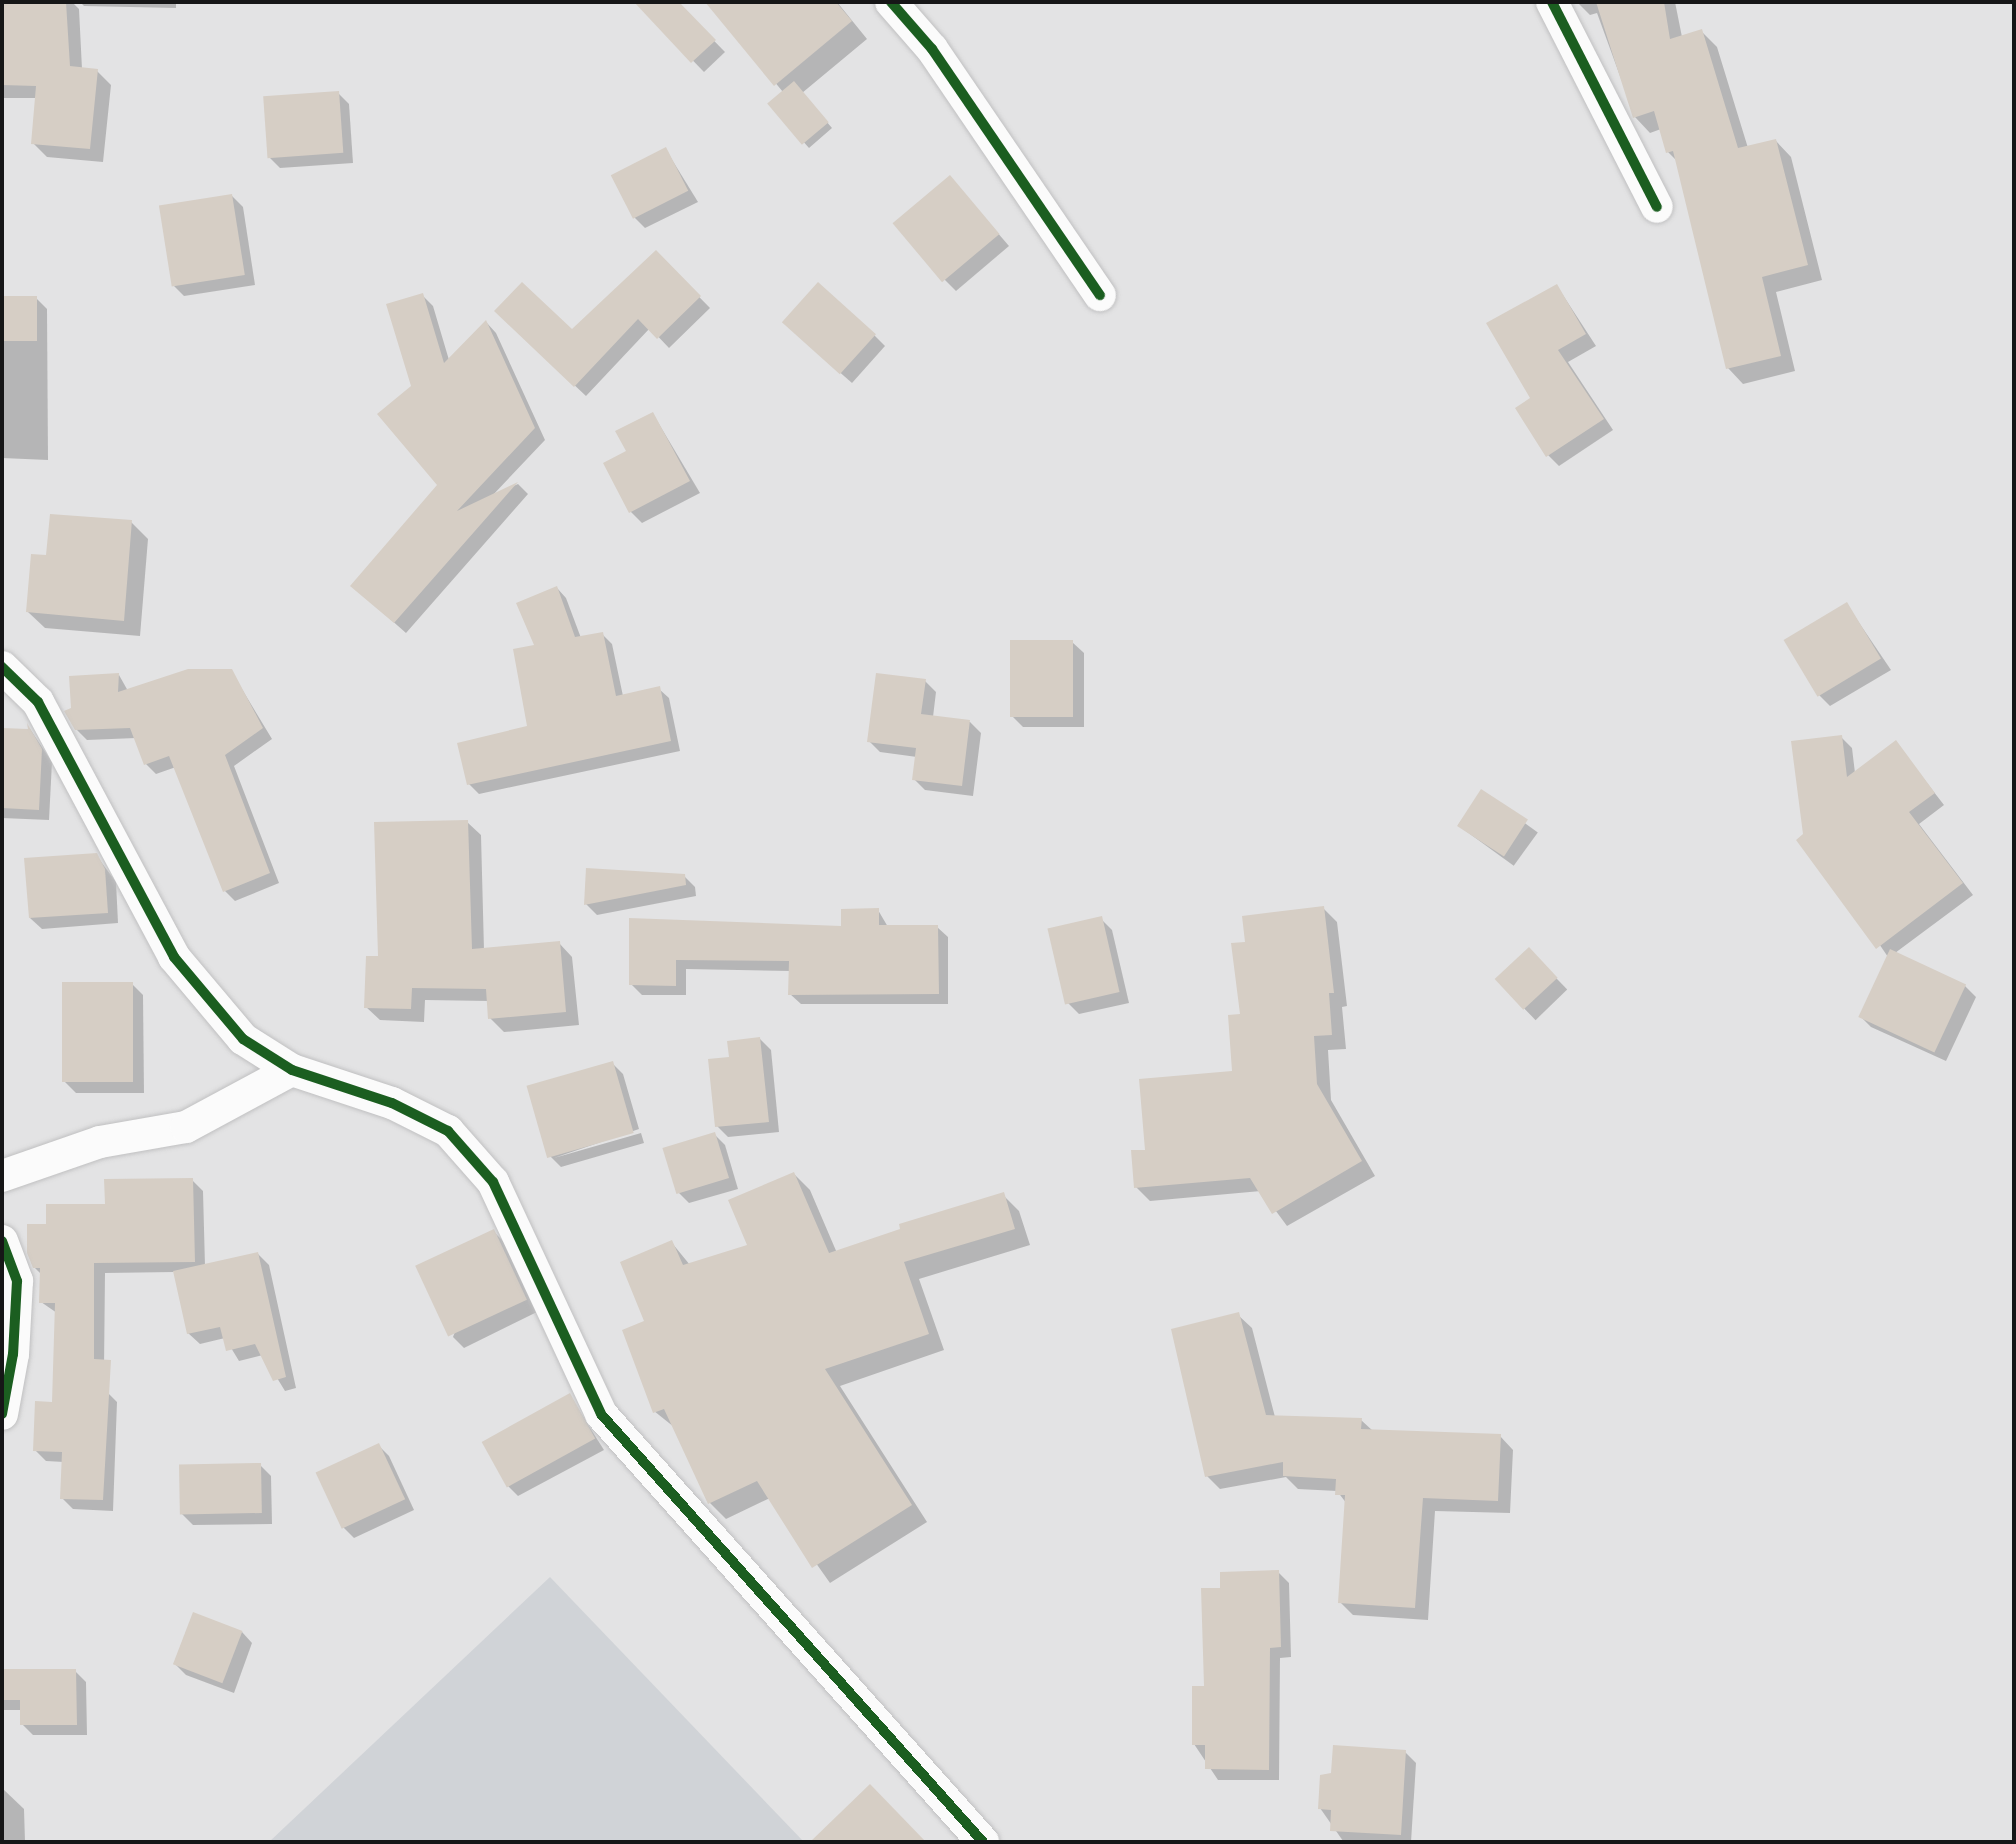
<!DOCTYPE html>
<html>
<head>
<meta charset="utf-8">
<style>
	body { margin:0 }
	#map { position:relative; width:2016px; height:1844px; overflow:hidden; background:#e3e3e4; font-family:Bitter,serif }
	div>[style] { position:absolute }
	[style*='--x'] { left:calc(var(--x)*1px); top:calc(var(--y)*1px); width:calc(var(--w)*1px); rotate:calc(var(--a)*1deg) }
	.built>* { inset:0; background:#d0d3d7 }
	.shadow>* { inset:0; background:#0003; transform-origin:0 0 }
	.building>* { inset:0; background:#d6cec5; transform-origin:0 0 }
	.roads { filter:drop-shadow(0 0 2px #c0c0c1) drop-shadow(0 0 2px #c0c0c1) }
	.minor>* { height:32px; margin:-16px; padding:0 16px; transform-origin:16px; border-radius:16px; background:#fbfbfb }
	.cycleway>* { height:10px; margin:-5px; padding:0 5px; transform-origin:5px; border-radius:5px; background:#1b5e20 }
	span { translate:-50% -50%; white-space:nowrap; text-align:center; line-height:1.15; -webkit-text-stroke:6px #fff; paint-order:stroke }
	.frame { position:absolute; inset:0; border:4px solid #161617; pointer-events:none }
</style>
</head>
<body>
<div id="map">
	<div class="built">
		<div style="clip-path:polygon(550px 1577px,804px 1842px,269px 1842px)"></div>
	</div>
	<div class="shadow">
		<div style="clip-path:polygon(72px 2px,79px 9px,82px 69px,97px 71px,111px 85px,103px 162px,47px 157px,33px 143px,37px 98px,2px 98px,2px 3px)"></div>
		<div style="clip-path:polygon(80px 2px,176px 2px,176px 8px,84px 6px)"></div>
		<div style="clip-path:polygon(644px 2px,676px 2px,725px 52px,704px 72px,640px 6px)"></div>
		<div style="clip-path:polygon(719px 2px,837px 2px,867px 39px,802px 93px,832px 128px,809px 148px,770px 104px,783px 92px,712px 7px)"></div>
		<div style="clip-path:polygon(1577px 2px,1675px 2px,1682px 37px,1701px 31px,1717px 47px,1748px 148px,1776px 141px,1791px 157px,1822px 280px,1776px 292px,1795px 371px,1743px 384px,1728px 368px,1677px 161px,1668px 152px,1661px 129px,1650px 133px,1635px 117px,1597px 13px,1590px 15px)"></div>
		<div style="clip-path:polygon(338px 93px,349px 104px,353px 163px,280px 168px,269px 157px)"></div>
		<div style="clip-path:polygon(666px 150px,698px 202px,645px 228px,634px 217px)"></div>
		<div style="clip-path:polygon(960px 189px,1009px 246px,956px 291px,945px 280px)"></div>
		<div style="clip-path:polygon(232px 196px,243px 207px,255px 285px,184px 296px,173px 285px)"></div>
		<div style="clip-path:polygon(656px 253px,710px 308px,669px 348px,650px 328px,586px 396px,507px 322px,572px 332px)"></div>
		<div style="clip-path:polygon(1557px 286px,1596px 346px,1568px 362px,1613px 430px,1559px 466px,1548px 455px,1533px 399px)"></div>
		<div style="clip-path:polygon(422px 295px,433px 306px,449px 360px,486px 322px,496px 333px,545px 440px,492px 496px,518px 484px,528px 494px,406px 633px,364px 596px,440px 485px,413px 387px)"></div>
		<div style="clip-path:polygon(2px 298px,36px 298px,47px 309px,48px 460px,2px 458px)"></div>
		<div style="clip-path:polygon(795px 333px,874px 335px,885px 346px,852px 383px)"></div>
		<div style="clip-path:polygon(653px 414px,700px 493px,642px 523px,631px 512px,629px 452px)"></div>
		<div style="clip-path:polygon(131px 522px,148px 539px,140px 636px,45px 628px,28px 612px,48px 558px)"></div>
		<div style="clip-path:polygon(557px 588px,566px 598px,581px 638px,602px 634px,612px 644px,623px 696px,659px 689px,669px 698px,680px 751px,479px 794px,469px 784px,530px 728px,537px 647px)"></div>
		<div style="clip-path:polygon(1847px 605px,1891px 670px,1830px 706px,1819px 695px)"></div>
		<div style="clip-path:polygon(1072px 642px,1084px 653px,1084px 727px,1023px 727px,1012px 716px)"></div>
		<div style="clip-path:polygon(231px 671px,272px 739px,234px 766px,279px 883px,235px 901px,225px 891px,176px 767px,156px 774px,146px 764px,136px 738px,87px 740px,76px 729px,119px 675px,128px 691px)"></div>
		<div style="clip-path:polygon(925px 681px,936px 692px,933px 717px,970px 722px,981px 733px,973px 796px,925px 790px,914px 779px,917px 757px,880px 752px,869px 741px)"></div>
		<div style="clip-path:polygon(30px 729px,52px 762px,49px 820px,2px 818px,2px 730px)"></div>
		<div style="clip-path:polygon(1841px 737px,1852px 748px,1855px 773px,1896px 743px,1944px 805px,1919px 824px,1973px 895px,1895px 953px,1965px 986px,1976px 997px,1946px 1061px,1871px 1027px,1860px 1016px,1888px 957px,1805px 835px)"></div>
		<div style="left:1482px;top:792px;width:69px;height:41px;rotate:36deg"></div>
		<div style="clip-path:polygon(467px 822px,481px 835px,484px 950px,559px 943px,572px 957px,579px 1025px,504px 1032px,490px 1018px,489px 1001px,425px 1000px,424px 1022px,380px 1020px,366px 1007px,380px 958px)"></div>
		<div style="clip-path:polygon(96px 855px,116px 882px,118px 923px,42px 929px,30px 918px)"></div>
		<div style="clip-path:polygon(684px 876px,695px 887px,696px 896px,597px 915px,586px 904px)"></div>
		<div style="clip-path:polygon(1323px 908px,1337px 922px,1347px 1006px,1342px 1007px,1346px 1049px,1328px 1050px,1331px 1100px,1375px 1176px,1287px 1226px,1261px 1191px,1150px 1201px,1136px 1187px,1147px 1152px,1234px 1073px,1247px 944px)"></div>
		<div style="clip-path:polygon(878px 910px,888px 927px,937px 927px,948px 937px,948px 1004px,801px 1004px,790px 994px,791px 971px,686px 969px,686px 995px,642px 995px,631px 984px,631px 920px,843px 928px)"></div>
		<div style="clip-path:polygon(1101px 919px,1112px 930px,1129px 1003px,1079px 1014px,1068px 1003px)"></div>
		<div style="left:1529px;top:950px;width:55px;height:44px;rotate:46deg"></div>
		<div style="clip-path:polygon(132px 984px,143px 995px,144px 1093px,76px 1093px,65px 1082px)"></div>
		<div style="clip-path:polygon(760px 1039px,771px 1050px,779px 1132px,728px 1137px,717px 1126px,731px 1059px)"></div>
		<div style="clip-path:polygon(612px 1063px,623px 1074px,639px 1129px,554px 1158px,641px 1133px,644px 1143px,561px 1167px,550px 1156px)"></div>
		<div style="clip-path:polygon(714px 1134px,725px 1145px,738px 1189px,689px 1203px,678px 1192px)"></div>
		<div style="clip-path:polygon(794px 1174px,810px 1190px,837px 1253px,1003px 1195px,1019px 1211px,1030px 1245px,919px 1279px,944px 1350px,840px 1386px,927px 1522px,830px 1583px,770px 1498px,726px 1519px,710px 1503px,674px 1427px,654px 1411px,647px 1323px,672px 1243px,690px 1265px,750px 1246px)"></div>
		<div style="clip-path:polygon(192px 1180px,203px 1191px,205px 1266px,258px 1254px,269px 1265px,296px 1388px,285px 1391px,263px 1355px,239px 1361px,225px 1338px,200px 1344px,188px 1333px,175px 1272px,105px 1273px,104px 1369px,66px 1368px,57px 1313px,41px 1302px,41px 1274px,34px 1267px,48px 1226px)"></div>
		<div style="clip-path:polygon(493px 1231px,504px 1242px,537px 1312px,464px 1348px,453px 1337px)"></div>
		<div style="clip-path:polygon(1238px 1315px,1252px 1328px,1275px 1417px,1361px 1420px,1373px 1431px,1500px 1436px,1513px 1450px,1510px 1513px,1435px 1511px,1428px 1620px,1353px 1615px,1340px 1602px,1347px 1504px,1337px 1491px,1298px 1489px,1286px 1477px,1220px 1489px,1207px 1476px)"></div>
		<div style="clip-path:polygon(106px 1391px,117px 1402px,113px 1511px,73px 1509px,62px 1498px,64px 1462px,46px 1461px,35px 1450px,54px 1404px)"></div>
		<div style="clip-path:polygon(570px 1396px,604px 1450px,518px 1496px,507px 1485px)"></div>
		<div style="clip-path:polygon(378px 1445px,389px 1456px,414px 1510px,354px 1538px,343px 1527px)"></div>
		<div style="clip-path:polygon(260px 1465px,271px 1476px,272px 1524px,193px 1525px,182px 1514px)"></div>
		<div style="clip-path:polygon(1278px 1572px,1289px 1583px,1291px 1657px,1280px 1658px,1279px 1780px,1218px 1780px,1194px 1744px,1222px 1590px)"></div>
		<div style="clip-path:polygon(242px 1632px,252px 1643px,234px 1693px,186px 1675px,175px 1664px)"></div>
		<div style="clip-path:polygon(2px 1671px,75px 1671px,86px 1682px,87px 1735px,33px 1735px,22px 1724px,22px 1710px,2px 1710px)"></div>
		<div style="clip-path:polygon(1405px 1752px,1416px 1763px,1411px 1842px,1343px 1841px,1320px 1808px)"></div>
		<div style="clip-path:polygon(2px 1788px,24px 1809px,25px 1842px,2px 1842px)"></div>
	</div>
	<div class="building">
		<div style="clip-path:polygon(2px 2px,66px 2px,70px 66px,98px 69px,90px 149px,31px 144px,36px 86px,2px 85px)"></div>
		<div style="clip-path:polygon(634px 2px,679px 2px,716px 40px,691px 63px)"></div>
		<div style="clip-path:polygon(705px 2px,836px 2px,852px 21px,774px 86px)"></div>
		<div style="clip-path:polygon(1596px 2px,1664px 2px,1670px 39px,1702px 29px,1738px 148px,1776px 139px,1808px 265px,1762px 277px,1781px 356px,1726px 369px,1673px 151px,1666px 153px,1654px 111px,1633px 118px)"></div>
		<div style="left:794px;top:81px;width:54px;height:35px;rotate:50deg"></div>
		<div style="left:339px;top:91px;width:62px;height:76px;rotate:86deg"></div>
		<div style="left:666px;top:147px;width:49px;height:62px;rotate:63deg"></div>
		<div style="left:950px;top:175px;width:77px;height:75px;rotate:50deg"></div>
		<div style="left:232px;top:194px;width:82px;height:74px;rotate:81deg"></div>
		<div style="clip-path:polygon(656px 250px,701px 296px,657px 339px,638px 319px,574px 387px,494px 311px,522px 282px,572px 329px)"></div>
		<div style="left:818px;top:282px;width:78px;height:54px;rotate:42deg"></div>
		<div style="clip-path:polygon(1557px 284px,1586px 334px,1558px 350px,1604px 419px,1546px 457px,1515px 408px,1530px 398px,1486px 323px)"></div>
		<div style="clip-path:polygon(423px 293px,444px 363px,486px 320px,535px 428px,457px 511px,518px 482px,394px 623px,350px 586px,437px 485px,377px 414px,411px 386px,386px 304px)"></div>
		<div style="left:2px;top:296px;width:35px;height:45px"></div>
		<div style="clip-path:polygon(653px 412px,690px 481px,629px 513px,603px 463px,626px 451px,615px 431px)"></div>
		<div style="clip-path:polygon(50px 514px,132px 520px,124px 621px,26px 612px,31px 554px,46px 555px)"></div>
		<div style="clip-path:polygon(557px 586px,575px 637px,603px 632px,616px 696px,660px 686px,671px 741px,467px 785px,457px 743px,527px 726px,513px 649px,534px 645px,516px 603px)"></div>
		<div style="left:1847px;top:602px;width:66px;height:74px;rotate:59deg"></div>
		<div style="left:1010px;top:640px;width:63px;height:77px"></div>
		<div style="clip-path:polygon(188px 669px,232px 669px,263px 728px,225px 755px,270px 873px,223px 892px,169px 756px,144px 765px,130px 728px,75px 730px,64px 711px,71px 708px,69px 676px,119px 673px,118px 692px)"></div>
		<div style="clip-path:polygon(876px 673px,926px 679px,921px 714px,970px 720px,962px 786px,912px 780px,916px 748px,867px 742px)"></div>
		<div style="clip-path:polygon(27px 723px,42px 749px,39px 810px,2px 808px,2px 728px,28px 729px)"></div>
		<div style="clip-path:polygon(1842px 735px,1847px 777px,1896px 740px,1935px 793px,1909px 812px,1963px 883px,1876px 949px,1796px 840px,1803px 834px,1791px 741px)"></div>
		<div style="left:1481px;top:789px;width:56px;height:44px;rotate:33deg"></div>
		<div style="clip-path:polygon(468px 820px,472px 949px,560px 941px,566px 1012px,488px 1019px,486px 989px,412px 988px,411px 1009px,364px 1008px,366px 956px,378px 956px,374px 822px)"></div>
		<div style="clip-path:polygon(97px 853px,105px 869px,108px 913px,29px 918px,24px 858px)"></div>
		<div style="clip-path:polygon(586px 868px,685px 874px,686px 885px,584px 905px)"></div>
		<div style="clip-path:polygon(1324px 906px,1334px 993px,1329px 993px,1332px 1035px,1314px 1036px,1317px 1084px,1362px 1161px,1272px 1214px,1250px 1178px,1134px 1188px,1131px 1150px,1145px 1150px,1139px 1079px,1232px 1071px,1228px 1015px,1240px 1014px,1231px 943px,1245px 942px,1242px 916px)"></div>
		<div style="clip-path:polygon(879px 908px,879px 925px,938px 925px,939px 994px,788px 995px,789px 961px,676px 960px,676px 986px,629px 985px,629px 918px,841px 926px,841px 909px)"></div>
		<div style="left:1102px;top:916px;width:78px;height:56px;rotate:77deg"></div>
		<div style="left:1529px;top:947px;width:42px;height:47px;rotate:47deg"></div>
		<div style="left:1890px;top:949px;width:84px;height:75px;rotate:25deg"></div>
		<div style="left:133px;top:982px;width:100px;height:71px;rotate:90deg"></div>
		<div style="clip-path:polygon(760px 1037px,769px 1122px,715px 1127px,708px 1059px,729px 1057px,727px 1041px)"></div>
		<div style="left:613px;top:1061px;width:75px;height:90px;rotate:74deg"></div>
		<div style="left:715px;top:1132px;width:48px;height:55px;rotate:73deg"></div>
		<div style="clip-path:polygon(794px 1172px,829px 1253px,900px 1229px,899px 1224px,1004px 1192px,1015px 1229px,904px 1262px,929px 1334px,825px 1369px,912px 1505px,812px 1568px,757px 1481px,708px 1504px,664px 1409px,653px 1413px,622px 1330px,644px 1321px,620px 1262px,672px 1240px,683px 1265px,747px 1245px,728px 1200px)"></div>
		<div style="clip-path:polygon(193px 1178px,195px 1262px,94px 1263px,94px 1359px,111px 1360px,103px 1500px,60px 1499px,62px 1452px,33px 1451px,35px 1401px,52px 1402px,55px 1303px,39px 1303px,40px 1268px,33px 1268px,27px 1253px,27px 1224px,46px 1224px,46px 1204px,105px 1204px,104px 1179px)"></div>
		<div style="left:494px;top:1229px;width:78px;height:87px;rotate:65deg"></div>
		<div style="clip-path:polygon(258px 1252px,286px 1377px,273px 1381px,255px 1344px,226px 1351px,220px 1327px,187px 1334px,173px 1271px)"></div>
		<div style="clip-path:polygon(1239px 1312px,1266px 1415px,1362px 1418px,1361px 1429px,1501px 1434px,1498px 1501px,1423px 1498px,1415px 1608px,1338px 1603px,1345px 1495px,1335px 1495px,1336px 1479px,1283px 1476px,1283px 1462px,1205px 1477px,1171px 1329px)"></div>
		<div style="left:570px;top:1393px;width:52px;height:101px;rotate:61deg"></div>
		<div style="left:379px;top:1443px;width:62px;height:70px;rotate:65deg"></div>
		<div style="left:261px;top:1463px;width:50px;height:82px;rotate:89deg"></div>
		<div style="clip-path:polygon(1279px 1570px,1281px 1647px,1270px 1648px,1269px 1770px,1205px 1769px,1205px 1745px,1192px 1745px,1192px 1686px,1204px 1686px,1201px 1588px,1220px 1588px,1220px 1572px)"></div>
		<div style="left:193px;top:1612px;width:53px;height:56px;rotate:21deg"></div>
		<div style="clip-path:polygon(2px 1669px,76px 1669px,77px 1725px,20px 1725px,20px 1700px,2px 1700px)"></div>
		<div style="clip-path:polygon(1333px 1745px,1406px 1750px,1401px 1835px,1330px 1831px,1331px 1810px,1318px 1809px,1320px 1775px,1331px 1773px)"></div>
		<div style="clip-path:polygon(870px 1784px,926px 1842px,810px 1842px)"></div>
	</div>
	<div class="roads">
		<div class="minor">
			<div style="--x:891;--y:2;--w:62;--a:48.9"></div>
			<div style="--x:932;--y:49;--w:298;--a:55.7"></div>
			<div style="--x:1552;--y:2;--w:230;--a:62.9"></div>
			<div style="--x:2;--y:667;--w:50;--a:44.2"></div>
			<div style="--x:38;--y:702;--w:289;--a:61.9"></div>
			<div style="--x:174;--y:957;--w:107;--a:49.9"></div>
			<div style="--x:243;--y:1039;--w:58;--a:32.3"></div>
			<div style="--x:292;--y:1070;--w:105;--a:18.3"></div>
			<div style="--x:392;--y:1103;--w:63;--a:26.6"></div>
			<div style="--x:448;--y:1131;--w:68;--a:48.6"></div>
			<div style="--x:493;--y:1182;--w:256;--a:65"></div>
			<div style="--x:601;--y:1414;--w:574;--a:48.25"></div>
			<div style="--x:2;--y:1176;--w:104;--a:-19.1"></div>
			<div style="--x:100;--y:1142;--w:87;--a:-9.9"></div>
			<div style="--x:186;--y:1127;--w:120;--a:-28.3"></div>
			<div style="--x:2;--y:1241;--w:43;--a:69.4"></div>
			<div style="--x:17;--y:1281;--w:73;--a:93.1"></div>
			<div style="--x:13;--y:1354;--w:61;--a:100.4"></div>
		</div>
	</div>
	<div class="cycleway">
		<div style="--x:891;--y:2;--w:62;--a:48.9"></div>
		<div style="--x:932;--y:49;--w:298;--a:55.7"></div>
		<div style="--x:1552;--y:2;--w:230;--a:62.9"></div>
		<div style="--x:2;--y:667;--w:50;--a:44.2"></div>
		<div style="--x:38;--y:702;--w:289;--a:61.9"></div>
		<div style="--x:174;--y:957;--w:107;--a:49.9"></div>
		<div style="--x:243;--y:1039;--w:58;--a:32.3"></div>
		<div style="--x:292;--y:1070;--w:105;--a:18.3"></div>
		<div style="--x:392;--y:1103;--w:63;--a:26.6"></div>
		<div style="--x:448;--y:1131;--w:68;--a:48.6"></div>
		<div style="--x:493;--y:1182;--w:256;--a:65"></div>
		<div style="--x:601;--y:1414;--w:574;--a:48.25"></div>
		<div style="--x:2;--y:1241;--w:43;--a:69.4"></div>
		<div style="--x:17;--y:1281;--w:73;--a:93.1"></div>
		<div style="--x:13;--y:1354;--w:61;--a:100.4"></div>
	</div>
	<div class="frame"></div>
</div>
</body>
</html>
